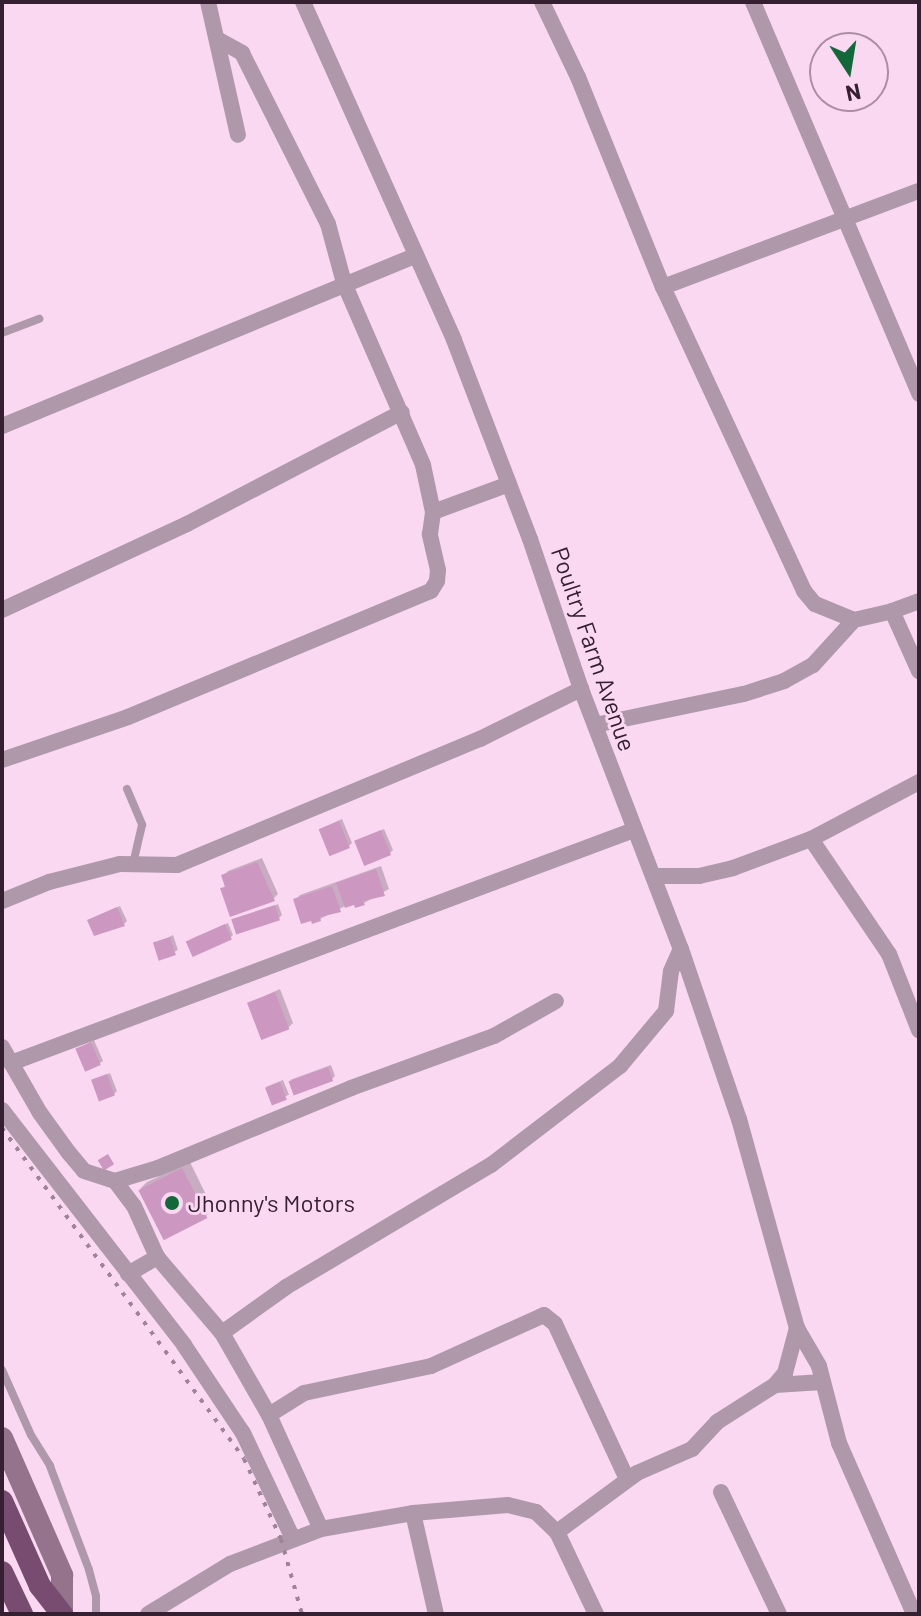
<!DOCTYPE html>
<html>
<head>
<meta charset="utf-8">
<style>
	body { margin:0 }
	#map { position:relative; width:921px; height:1616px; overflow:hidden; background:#fad8f2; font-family:Barlow,sans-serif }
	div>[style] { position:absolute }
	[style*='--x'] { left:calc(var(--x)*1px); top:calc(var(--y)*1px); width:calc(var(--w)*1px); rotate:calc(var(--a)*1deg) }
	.shadow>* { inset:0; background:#0003; transform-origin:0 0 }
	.building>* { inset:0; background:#cc98c1; transform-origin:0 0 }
	.service>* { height:8px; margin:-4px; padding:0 4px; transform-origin:4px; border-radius:4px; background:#af98aa }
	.minor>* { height:16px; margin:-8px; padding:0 8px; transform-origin:8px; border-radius:8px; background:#af98aa }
	.secondary>* { height:22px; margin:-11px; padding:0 11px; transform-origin:11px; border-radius:11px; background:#95738d }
	.trunk>* { height:22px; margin:-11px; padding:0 11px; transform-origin:11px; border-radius:11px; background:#784c70 }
	.rail>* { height:4px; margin-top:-2px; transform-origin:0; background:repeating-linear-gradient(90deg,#9f8499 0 4px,transparent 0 12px) }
	.dots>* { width:22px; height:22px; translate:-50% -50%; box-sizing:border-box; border:4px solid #fad8f2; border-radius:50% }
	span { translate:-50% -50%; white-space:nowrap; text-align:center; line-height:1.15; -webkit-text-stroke:6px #fad8f2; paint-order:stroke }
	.street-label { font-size:24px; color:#342030 }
	.poi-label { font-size:24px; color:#342030 }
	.left { translate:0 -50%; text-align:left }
	.frame { position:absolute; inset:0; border:4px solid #342030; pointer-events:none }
	.north { position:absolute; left:809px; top:32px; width:80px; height:80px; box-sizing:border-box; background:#fad8f2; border:2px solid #ab8ea4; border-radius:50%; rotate:168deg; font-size:22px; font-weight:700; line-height:32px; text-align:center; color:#342030 }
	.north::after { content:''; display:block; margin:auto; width:28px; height:36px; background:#13683a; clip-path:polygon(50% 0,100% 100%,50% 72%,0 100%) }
</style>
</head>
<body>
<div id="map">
	<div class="shadow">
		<div style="clip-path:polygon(342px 819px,352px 843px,349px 846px,320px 829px)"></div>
		<div style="clip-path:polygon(384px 829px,393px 850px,390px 853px,356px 842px)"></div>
		<div style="clip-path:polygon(262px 858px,278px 894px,273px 899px,222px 889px,226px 885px,223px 876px,228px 871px)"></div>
		<div style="clip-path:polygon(381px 866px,389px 889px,364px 903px,345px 906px,320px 919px,295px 900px,300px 895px)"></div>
		<div style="clip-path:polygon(278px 904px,282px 915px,279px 918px,234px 922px)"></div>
		<div style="clip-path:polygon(120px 906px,127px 921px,124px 924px,89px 920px)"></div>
		<div style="clip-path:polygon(228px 923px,233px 935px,230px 938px,191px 939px)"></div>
		<div style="clip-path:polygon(173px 935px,178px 950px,161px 958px,156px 944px)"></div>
		<div style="clip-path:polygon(280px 989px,293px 1023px,288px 1028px,249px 1003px)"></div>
		<div style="clip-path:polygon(94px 1040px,103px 1061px,100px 1063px,78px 1049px)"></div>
		<div style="clip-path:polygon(331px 1065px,335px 1076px,332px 1079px,290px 1080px)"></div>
		<div style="clip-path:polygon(110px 1073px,117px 1091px,114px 1094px,93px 1081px)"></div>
		<div style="left:283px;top:1080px;width:16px;height:18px;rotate:68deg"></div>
		<div style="clip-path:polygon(190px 1162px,213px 1209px,206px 1216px,140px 1189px,147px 1182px)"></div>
	</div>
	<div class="building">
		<div style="left:339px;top:821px;width:29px;height:22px;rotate:68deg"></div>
		<div style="left:381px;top:830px;width:27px;height:29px;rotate:68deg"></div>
		<div style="clip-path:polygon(257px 862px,275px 901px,230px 917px,220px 888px,225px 887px,221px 875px)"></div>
		<div style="clip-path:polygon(376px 869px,385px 896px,363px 901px,365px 905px,355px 908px,354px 905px,345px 908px,336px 883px)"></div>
		<div style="clip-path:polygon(332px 886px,341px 912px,320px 917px,321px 921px,312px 924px,311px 921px,301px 924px,293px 899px)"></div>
		<div style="left:275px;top:905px;width:16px;height:46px;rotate:72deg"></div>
		<div style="clip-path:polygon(117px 907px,125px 926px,94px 936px,87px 920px)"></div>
		<div style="left:225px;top:924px;width:17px;height:43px;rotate:66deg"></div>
		<div style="left:170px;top:937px;width:19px;height:18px;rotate:72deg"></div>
		<div style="left:275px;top:992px;width:40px;height:30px;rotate:69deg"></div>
		<div style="left:91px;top:1042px;width:25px;height:17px;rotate:67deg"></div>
		<div style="left:328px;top:1067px;width:15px;height:42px;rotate:70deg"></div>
		<div style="left:107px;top:1074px;width:23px;height:17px;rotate:70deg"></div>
		<div style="left:280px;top:1082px;width:19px;height:16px;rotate:69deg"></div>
		<div style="left:108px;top:1154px;width:12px;height:12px;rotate:59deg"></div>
		<div style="left:182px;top:1168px;width:56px;height:49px;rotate:63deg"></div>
	</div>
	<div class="service">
		<div style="--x:2;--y:333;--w:40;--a:-21"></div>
		<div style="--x:127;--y:789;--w:39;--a:67"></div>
		<div style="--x:142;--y:825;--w:40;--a:103"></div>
		<div style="--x:2;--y:1370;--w:71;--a:66"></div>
		<div style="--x:31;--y:1435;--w:36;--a:58"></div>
		<div style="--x:50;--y:1466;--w:111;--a:69.4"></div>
		<div style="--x:89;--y:1570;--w:27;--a:75"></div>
		<div style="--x:96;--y:1596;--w:18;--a:90"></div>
	</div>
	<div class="minor">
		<div style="--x:208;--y:2;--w:136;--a:77.3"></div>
		<div style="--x:303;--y:2;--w:370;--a:65.9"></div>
		<div style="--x:454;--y:340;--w:213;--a:69.1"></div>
		<div style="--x:530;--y:539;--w:158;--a:71.2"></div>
		<div style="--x:581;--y:689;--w:279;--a:69"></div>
		<div style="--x:681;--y:949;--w:180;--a:71.2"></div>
		<div style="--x:739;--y:1119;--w:217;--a:74.5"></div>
		<div style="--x:797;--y:1328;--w:44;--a:59.9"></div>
		<div style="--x:819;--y:1366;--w:80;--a:75.4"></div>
		<div style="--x:839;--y:1443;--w:187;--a:66.3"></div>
		<div style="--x:542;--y:2;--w:83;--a:64.4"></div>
		<div style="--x:578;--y:77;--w:227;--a:68"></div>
		<div style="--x:663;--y:287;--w:335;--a:65.1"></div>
		<div style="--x:804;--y:591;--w:17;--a:50"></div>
		<div style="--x:815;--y:604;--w:42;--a:22.3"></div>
		<div style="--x:854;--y:620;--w:39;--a:-13"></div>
		<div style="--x:892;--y:611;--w:66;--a:65.8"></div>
		<div style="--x:753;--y:2;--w:426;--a:67"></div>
		<div style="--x:217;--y:39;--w:29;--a:29"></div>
		<div style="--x:242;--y:53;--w:191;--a:63.3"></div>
		<div style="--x:328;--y:224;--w:61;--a:74.8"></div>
		<div style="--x:344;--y:283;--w:198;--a:66.5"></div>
		<div style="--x:423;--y:465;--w:48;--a:78"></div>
		<div style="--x:433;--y:512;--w:81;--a:-20.2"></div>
		<div style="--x:663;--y:287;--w:273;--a:-20.6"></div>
		<div style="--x:2;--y:426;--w:448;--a:-22.4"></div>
		<div style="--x:2;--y:610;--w:204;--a:-24.9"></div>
		<div style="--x:187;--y:524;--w:242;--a:-27.5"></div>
		<div style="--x:892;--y:611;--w:29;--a:-20"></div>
		<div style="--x:595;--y:725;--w:152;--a:-11.8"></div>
		<div style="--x:744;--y:694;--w:42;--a:-18"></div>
		<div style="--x:784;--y:681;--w:33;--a:-29"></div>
		<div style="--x:813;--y:665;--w:61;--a:-47.7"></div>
		<div style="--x:2;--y:760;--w:133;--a:-18.8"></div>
		<div style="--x:128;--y:717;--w:328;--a:-22.6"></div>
		<div style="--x:431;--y:591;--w:12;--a:-59"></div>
		<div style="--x:437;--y:581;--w:11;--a:-85"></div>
		<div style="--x:438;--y:570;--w:37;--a:-103"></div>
		<div style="--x:430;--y:534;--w:22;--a:-82"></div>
		<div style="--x:811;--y:839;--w:139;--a:55.9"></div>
		<div style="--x:889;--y:954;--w:82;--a:68.5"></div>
		<div style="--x:654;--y:876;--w:45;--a:0"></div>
		<div style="--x:699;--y:876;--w:35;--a:-13"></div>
		<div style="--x:733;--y:868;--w:83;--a:-20.4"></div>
		<div style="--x:811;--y:839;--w:122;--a:-27.8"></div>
		<div style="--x:2;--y:901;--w:51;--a:-22"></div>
		<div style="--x:49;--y:882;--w:73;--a:-14.2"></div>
		<div style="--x:120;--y:864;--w:57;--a:1"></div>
		<div style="--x:177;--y:865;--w:328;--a:-22.6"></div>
		<div style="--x:480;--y:739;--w:113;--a:-26.3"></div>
		<div style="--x:2;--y:1047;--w:76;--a:60.1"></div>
		<div style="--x:40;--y:1113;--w:49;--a:54.1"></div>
		<div style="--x:69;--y:1153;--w:23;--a:50"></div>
		<div style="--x:84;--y:1171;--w:33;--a:18"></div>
		<div style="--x:115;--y:1181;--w:31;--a:53"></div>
		<div style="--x:134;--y:1206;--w:56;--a:65.7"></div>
		<div style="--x:157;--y:1257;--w:100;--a:49.5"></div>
		<div style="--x:222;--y:1333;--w:95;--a:60.2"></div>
		<div style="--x:269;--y:1415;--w:125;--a:65.5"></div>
		<div style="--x:11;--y:1063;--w:665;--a:-20.51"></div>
		<div style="--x:2;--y:1110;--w:297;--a:52.2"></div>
		<div style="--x:184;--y:1345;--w:106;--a:56.2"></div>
		<div style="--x:243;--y:1433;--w:117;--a:64.7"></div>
		<div style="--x:115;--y:1181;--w:45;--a:-16.8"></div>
		<div style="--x:158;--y:1168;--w:209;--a:-22.5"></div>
		<div style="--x:351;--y:1088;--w:152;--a:-20"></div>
		<div style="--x:494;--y:1036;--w:71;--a:-29.4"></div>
		<div style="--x:128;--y:1274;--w:34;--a:-30"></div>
		<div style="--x:222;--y:1333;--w:79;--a:-35.7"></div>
		<div style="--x:286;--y:1287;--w:239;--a:-30.8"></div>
		<div style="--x:491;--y:1165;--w:163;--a:-37.5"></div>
		<div style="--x:620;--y:1066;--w:72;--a:-50.1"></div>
		<div style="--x:666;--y:1011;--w:40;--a:-82.9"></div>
		<div style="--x:671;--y:971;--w:24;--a:-66"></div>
		<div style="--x:775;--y:1385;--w:48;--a:-3.6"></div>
		<div style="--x:269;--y:1415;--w:41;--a:-32.2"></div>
		<div style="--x:304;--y:1393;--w:130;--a:-12"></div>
		<div style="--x:431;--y:1366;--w:124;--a:-24.3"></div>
		<div style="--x:544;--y:1315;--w:14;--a:39"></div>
		<div style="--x:555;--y:1324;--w:171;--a:65.1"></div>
		<div style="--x:721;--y:1492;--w:135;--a:64.6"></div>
		<div style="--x:413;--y:1513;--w:104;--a:77.2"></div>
		<div style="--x:557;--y:1532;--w:99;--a:-36.4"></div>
		<div style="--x:637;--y:1473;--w:60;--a:-23.6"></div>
		<div style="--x:692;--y:1449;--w:37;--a:-47"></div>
		<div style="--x:717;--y:1422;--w:69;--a:-32.5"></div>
		<div style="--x:775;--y:1385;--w:16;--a:-50"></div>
		<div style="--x:785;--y:1373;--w:47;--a:-75.1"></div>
		<div style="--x:148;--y:1614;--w:96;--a:-31.4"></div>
		<div style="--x:230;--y:1564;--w:97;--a:-21"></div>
		<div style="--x:321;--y:1529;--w:93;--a:-9.9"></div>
		<div style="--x:413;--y:1513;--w:95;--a:-4.8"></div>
		<div style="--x:508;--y:1505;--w:29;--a:14"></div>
		<div style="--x:536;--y:1512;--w:29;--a:44"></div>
		<div style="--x:557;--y:1532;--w:91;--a:64.6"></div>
	</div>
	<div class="secondary">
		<div style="--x:2;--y:1438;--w:150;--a:66.3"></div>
		<div style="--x:62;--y:1575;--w:39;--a:90"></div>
	</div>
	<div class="trunk">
		<div style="--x:2;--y:1501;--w:93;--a:65.9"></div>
		<div style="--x:40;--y:1586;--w:36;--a:52"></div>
		<div style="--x:2;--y:1572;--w:47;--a:64.5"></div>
	</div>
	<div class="rail">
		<div style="--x:2;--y:1128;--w:410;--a:53.8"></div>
		<div style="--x:244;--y:1459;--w:88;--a:65.2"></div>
		<div style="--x:281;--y:1539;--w:78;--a:74.4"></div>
	</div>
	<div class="dots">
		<div style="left:172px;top:1203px;background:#13683a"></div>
	</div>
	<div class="street-label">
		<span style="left:594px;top:649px;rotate:71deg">Poultry Farm Avenue</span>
	</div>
	<div class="poi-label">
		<span class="left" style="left:188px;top:1203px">Jhonny's Motors</span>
	</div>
	<div class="frame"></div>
	<div class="north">N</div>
</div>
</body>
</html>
